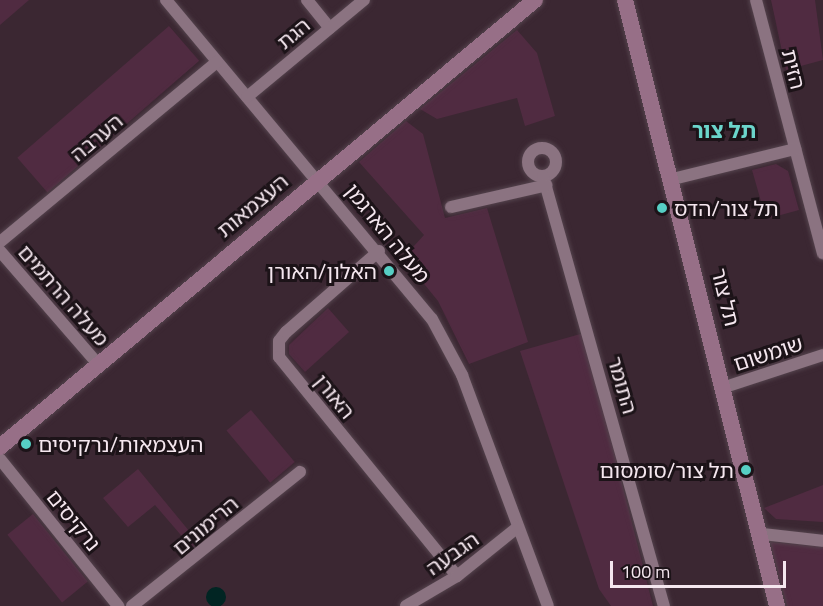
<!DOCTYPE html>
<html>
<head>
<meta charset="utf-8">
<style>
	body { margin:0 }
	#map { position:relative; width:823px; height:606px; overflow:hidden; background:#3b2732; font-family:"Titillium Web","Noto Sans Hebrew",sans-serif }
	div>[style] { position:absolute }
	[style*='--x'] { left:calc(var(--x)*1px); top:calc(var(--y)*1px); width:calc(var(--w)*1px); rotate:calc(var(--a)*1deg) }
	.green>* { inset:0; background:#502b41; transform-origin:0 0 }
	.water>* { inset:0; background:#012523 }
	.round { border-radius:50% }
	.roads { filter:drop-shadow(0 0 2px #54434d) drop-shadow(0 0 2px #54434d) }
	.street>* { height:12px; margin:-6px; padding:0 6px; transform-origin:6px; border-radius:6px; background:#8b7381 }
	.street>.ring { margin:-6px; padding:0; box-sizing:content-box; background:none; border:12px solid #8b7381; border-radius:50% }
	.secondary>* { height:16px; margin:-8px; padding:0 8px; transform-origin:8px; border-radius:8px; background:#976f87 }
	.dots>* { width:16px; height:16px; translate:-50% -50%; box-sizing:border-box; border:3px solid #1c1318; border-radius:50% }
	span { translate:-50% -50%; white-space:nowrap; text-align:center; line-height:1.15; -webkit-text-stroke:6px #1c1318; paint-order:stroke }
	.street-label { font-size:21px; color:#f5e7ef }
	.poi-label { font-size:21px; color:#f5e7ef }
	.left { translate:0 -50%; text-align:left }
	.right { translate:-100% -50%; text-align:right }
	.neighbourhood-label { font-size:22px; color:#6bd5cb; font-weight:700 }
	.scale { position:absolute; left:610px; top:561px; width:176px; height:27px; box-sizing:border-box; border:3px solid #f5e7ef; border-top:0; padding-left:8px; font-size:18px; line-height:21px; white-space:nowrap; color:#f5e7ef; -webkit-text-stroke:4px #1c1318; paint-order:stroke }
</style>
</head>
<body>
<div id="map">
	<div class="green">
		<div style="clip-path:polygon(0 0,29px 0,0 25px)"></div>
		<div style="clip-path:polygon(771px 0,815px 0,823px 60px,786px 70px)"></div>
		<div style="left:169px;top:26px;width:46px;height:201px;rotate:49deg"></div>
		<div style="clip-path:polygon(517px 30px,537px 53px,555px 116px,525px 126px,517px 98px,437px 119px,420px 109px)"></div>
		<div style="clip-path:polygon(406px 121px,423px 134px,445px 218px,487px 208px,528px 342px,469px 364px,438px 301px,403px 258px,424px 235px,359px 162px)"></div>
		<div style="clip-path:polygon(776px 164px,788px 171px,799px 210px,766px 219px,752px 170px)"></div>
		<div style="clip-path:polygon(328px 308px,349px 332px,305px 372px,289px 354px,289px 345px)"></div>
		<div style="clip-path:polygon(584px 333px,653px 606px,611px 606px,599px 589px,520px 351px)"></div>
		<div style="left:251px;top:410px;width:68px;height:32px;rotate:50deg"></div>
		<div style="clip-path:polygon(138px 469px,199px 543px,192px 548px,155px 505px,128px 527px,103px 498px)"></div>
		<div style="clip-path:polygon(823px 485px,823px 522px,776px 519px,764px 508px)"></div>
		<div style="left:33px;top:514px;width:87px;height:33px;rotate:51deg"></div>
		<div style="clip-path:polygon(770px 542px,823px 547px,823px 606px,787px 606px)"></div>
	</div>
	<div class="water">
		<div class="round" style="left:206px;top:587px;width:20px;height:20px"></div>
	</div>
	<div class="roads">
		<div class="street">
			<div style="--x:166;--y:0;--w:415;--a:50.2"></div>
			<div style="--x:432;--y:319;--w:64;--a:61.8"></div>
			<div style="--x:462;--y:375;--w:246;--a:69.6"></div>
			<div style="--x:307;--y:0;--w:36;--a:51"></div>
			<div style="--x:756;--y:0;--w:262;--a:75.2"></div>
			<div style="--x:247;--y:97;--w:152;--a:-39.7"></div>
			<div class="ring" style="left:528px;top:148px;width:16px;height:16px"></div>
			<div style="--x:543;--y:176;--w:447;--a:74.3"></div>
			<div style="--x:673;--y:179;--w:126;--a:-13.8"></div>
			<div style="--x:451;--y:207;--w:98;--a:-12.9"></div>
			<div style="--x:0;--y:242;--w:282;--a:-39.7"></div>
			<div style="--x:0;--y:251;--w:150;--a:49.1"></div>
			<div style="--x:379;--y:251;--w:123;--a:138.9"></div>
			<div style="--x:286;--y:332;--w:11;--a:128"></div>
			<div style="--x:279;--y:341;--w:16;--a:90"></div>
			<div style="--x:279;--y:357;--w:282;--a:50.9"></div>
			<div style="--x:725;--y:387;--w:103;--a:-18.1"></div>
			<div style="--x:0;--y:459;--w:189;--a:51.2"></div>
			<div style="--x:762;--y:534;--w:61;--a:6.5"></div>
			<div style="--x:132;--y:606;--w:215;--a:-38.6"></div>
			<div style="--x:406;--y:606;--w:59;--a:-30.5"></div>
			<div style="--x:457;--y:576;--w:78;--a:-38.8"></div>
		</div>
		<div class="secondary">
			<div style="--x:625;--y:0;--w:625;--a:75.92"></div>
			<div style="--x:0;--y:447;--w:697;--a:-39.88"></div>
		</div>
	</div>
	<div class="dots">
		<div style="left:662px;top:208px;background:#56cec4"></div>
		<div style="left:389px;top:271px;background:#56cec4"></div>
		<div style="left:26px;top:444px;background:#56cec4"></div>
		<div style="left:746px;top:470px;background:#56cec4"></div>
	</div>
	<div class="street-label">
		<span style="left:293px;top:33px;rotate:-40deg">הגת</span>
		<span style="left:794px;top:69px;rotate:76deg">הזית</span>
		<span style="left:96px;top:137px;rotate:-40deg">הערבה</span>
		<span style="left:252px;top:205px;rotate:-40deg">העצמאות</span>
		<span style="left:388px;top:233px;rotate:51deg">מעלה הארגמן</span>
		<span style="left:64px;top:295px;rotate:49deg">מעלה הרתמים</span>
		<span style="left:726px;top:297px;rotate:76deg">תל צור</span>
		<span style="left:768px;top:353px;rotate:-18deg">שומשום</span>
		<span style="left:623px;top:385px;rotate:74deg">התומר</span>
		<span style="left:335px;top:396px;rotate:51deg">האורן</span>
		<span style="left:74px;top:520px;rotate:51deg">נרקיסים</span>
		<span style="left:205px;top:525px;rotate:-40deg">הרימונים</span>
		<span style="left:452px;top:553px;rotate:-35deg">הגבעה</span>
	</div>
	<div class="poi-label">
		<span class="left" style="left:674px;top:208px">תל צור/הדס</span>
		<span class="right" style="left:377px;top:271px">האלון/האורן</span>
		<span class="left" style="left:38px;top:444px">העצמאות/נרקיסים</span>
		<span class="right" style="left:734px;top:470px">תל צור/סומסום</span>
	</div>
	<div class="neighbourhood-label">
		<span style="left:724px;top:131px">תל צור</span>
	</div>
	<div class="scale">100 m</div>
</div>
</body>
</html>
